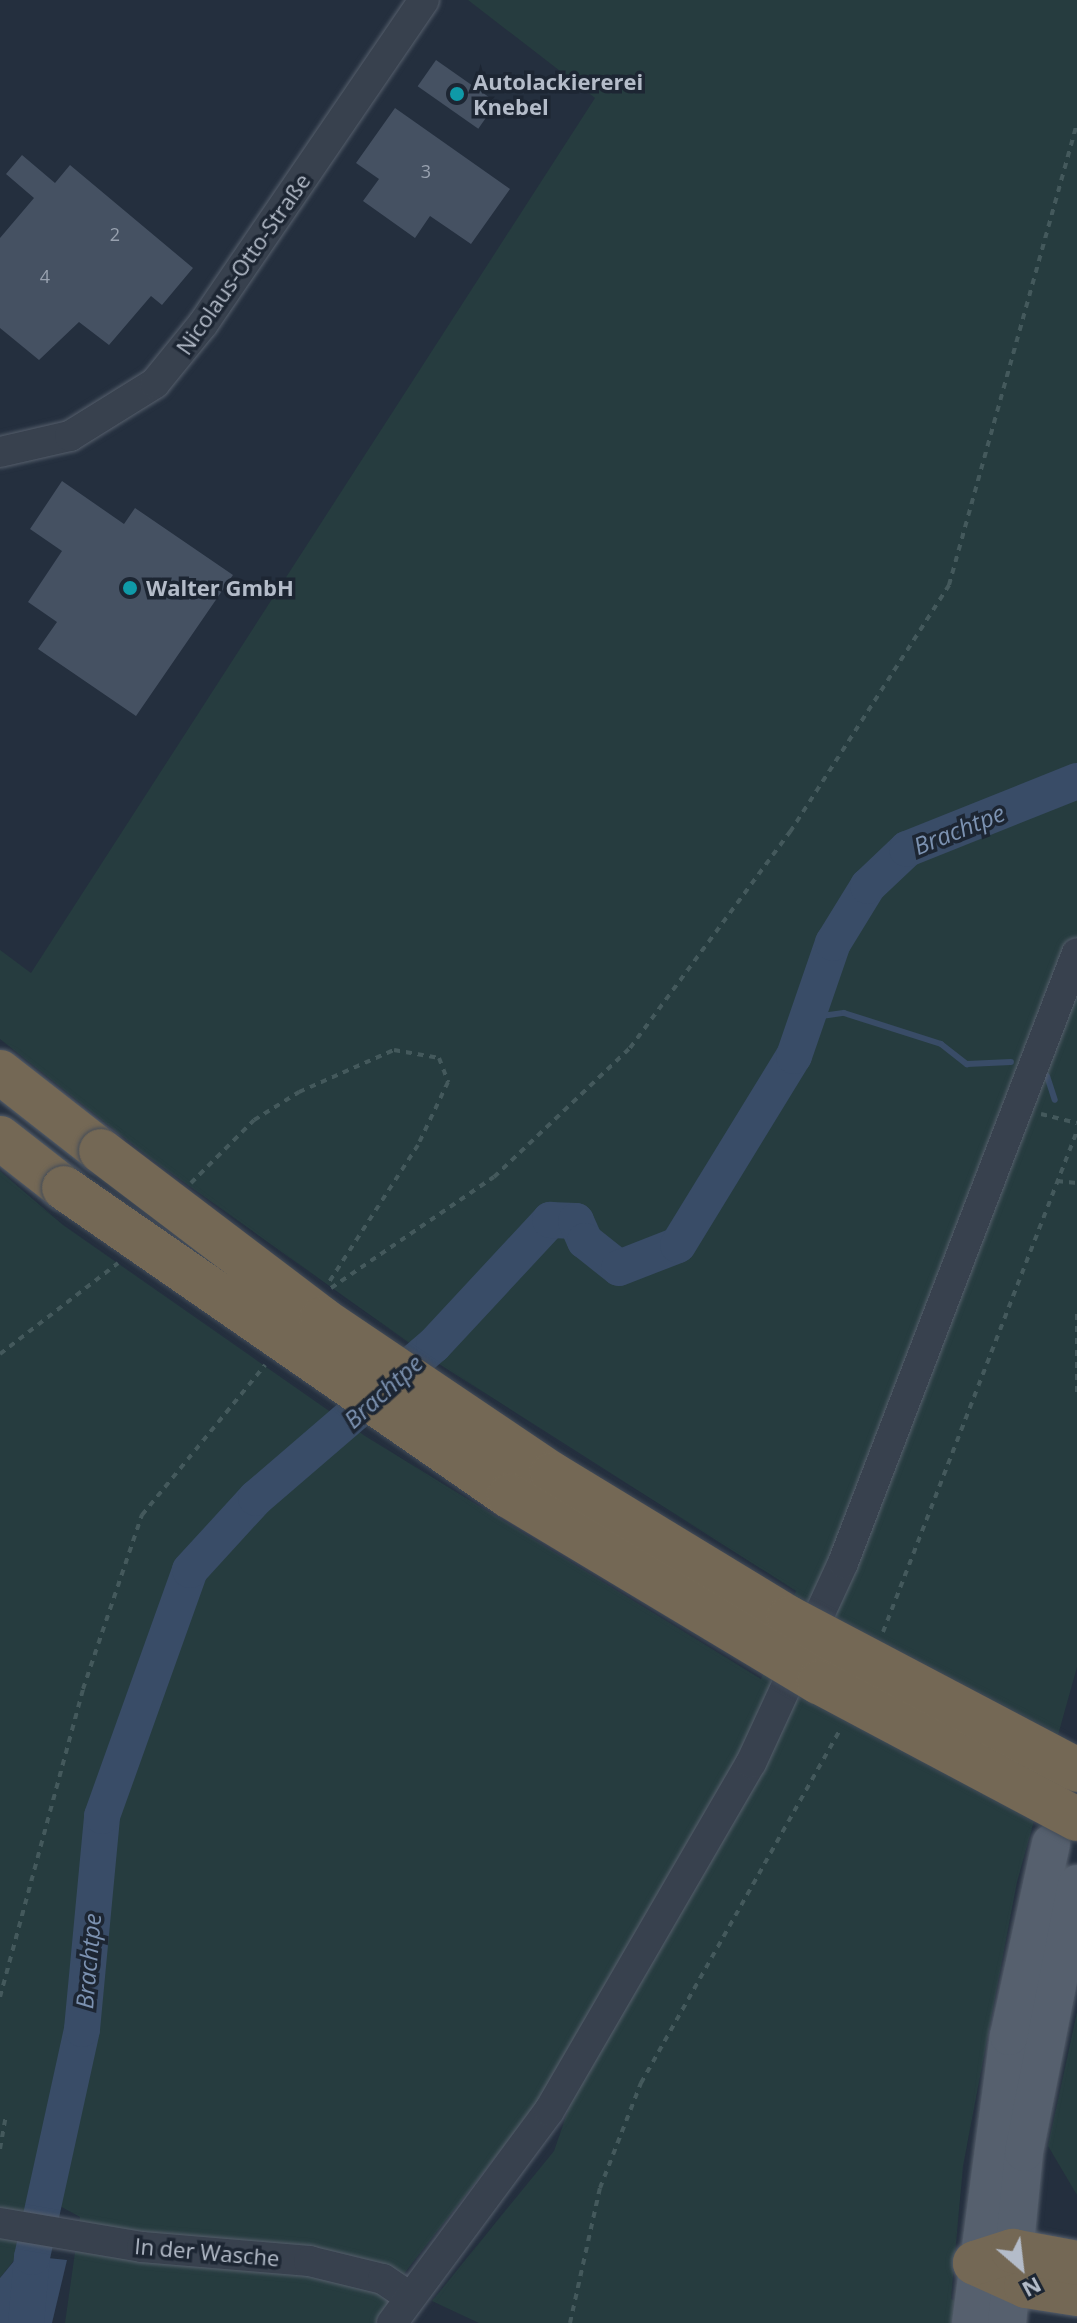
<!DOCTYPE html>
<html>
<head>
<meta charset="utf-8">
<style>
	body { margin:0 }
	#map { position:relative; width:1077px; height:2323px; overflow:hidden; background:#242f3e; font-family:"Open Sans",sans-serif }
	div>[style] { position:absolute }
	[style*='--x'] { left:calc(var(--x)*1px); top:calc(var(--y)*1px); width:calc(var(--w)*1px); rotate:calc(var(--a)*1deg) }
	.green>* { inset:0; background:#263c3f }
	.water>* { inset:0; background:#394c67 }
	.stream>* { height:6px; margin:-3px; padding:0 3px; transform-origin:3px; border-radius:3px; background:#394c67 }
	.river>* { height:36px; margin:-18px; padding:0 18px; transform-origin:18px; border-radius:18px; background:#394c67 }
	.building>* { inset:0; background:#455162; transform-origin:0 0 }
	.path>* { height:4px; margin-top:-2px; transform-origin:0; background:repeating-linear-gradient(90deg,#44595c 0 6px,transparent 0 12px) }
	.roads { filter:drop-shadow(0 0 2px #565f6c) drop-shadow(0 0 2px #565f6c) }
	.minor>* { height:30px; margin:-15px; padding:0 15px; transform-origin:15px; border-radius:15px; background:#38414e }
	.major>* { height:38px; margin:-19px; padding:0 19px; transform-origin:19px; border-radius:19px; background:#56606e }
	.highway>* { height:44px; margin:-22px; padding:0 22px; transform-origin:22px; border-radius:22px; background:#746855 }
	.bridges { filter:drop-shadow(0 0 2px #434c59) drop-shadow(0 0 2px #434c59) }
	.highway-bridge>* { height:44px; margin:-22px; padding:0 22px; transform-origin:22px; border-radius:22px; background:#746855 }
	.dots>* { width:22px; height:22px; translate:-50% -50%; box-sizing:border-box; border:4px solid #1d2633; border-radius:50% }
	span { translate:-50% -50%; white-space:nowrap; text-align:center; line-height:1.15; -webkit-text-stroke:7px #1d2633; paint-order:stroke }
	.number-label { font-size:18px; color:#98a1af }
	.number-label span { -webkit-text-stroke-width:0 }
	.poi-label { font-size:22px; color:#b4bcc9; font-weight:700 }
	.left { translate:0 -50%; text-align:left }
	.street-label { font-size:22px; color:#b4bcc9 }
	.water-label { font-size:24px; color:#7c92b1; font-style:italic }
	.north { position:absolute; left:981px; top:2227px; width:80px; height:80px; -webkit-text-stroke:6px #1d2633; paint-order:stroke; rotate:152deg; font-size:22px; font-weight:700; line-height:32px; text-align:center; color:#b4bcc9 }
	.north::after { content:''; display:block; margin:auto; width:28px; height:36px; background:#b4bcc9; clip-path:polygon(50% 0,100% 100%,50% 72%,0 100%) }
</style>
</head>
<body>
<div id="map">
	<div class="green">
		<div style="clip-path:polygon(468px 0,1077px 0,1077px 1667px,1017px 1882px,963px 2166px,951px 2299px,996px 2323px,479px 2323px,432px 2301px,554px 2151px,597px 2027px,406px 2271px,377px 2323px,65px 2323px,80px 2217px,58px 2205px,0 2278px,0 1171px,63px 1225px,365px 1436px,761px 1679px,796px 1591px,436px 1362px,150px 1158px,0 1039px,0 950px,31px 973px,595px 98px)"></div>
		<div style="clip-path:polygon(1077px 2012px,1077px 2195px,1048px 2146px)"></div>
	</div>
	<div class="water">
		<div style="clip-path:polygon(19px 2255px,67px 2260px,52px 2323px,0 2323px,0 2278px)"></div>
	</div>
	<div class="stream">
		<div style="--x:807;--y:1018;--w:37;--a:-8"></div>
		<div style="--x:844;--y:1013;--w:102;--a:17.7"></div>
		<div style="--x:941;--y:1044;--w:33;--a:38"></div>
		<div style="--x:967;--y:1064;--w:44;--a:-2.6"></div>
		<div style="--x:1047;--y:1076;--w:25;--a:72"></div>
	</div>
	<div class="river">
		<div style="--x:26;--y:2323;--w:66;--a:-84.8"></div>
		<div style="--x:32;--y:2257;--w:233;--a:-77.6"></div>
		<div style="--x:82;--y:2029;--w:214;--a:-84.6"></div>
		<div style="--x:102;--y:1816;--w:261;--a:-70.3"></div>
		<div style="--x:190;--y:1570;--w:98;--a:-47.5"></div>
		<div style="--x:256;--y:1498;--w:235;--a:-40.7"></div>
		<div style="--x:434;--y:1345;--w:171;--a:-47.1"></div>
		<div style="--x:550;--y:1220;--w:26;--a:2"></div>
		<div style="--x:576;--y:1221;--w:22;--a:66"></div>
		<div style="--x:585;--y:1241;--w:43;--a:38.5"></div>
		<div style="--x:619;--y:1268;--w:63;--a:-21.3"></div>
		<div style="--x:678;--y:1245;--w:222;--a:-58.5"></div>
		<div style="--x:794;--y:1056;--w:120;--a:-71"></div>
		<div style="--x:833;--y:943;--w:67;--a:-58.4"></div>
		<div style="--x:868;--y:886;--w:54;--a:-43.5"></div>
		<div style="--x:907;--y:849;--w:183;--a:-21.8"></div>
	</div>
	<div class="building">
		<div style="left:436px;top:60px;width:74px;height:32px;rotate:35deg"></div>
		<div style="clip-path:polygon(395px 108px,510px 189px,471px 244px,430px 216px,415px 238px,363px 201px,379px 179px,356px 163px)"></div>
		<div style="clip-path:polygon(22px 155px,55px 183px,70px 165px,193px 268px,162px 305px,151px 296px,109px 345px,79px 322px,39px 360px,0 328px,0 238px,34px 198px,6px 174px)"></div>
		<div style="clip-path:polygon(62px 481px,124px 524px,135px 508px,233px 575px,136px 716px,38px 649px,57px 622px,28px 602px,62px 551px,30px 529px)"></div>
	</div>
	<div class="path">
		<div style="--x:1041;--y:1114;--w:37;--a:14"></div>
		<div style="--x:1057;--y:1181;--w:20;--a:6"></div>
		<div style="--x:191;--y:1183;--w:89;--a:-45"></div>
		<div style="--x:254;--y:1120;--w:53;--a:-31.9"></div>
		<div style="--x:299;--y:1092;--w:104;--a:-23.9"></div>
		<div style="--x:394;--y:1050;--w:46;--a:10.1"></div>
		<div style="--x:439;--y:1058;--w:26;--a:69"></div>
		<div style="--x:448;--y:1082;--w:70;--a:115.5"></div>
		<div style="--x:418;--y:1145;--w:167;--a:123"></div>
		<div style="--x:331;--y:1288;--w:197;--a:-34.3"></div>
		<div style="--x:494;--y:1177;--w:187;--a:-43.5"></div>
		<div style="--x:630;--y:1048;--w:269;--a:-53.5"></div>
		<div style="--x:790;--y:832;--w:294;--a:-57.2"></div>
		<div style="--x:949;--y:585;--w:478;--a:-74.5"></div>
		<div style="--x:1077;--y:1314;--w:84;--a:90"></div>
		<div style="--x:0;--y:1354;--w:149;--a:-37.6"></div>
		<div style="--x:883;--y:1632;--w:537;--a:-68.83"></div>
		<div style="--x:0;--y:1997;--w:319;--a:-74.9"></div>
		<div style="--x:83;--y:1689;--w:184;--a:-71.3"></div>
		<div style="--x:142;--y:1515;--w:194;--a:-50.6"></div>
		<div style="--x:0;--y:2149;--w:34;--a:-80"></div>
		<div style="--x:570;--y:2323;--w:138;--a:-77.5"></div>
		<div style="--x:600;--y:2188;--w:113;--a:-68.7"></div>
		<div style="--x:641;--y:2083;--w:407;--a:-60.6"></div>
	</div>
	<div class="roads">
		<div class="minor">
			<div style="--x:0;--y:452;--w:72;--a:-12.9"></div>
			<div style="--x:70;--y:436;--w:100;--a:-31.9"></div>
			<div style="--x:155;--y:383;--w:76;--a:-50.9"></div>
			<div style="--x:203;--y:324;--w:392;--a:-55.7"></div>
			<div style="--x:0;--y:2223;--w:144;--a:9.6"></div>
			<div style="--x:142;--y:2247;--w:168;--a:4.8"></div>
			<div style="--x:309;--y:2261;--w:76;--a:13.7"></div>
			<div style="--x:383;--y:2279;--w:30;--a:34"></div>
			<div style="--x:392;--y:2323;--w:264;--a:-53.5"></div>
			<div style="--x:549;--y:2111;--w:402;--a:-59.9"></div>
			<div style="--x:751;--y:1763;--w:220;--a:-65.3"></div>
			<div style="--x:843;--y:1563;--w:653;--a:-69.01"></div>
		</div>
		<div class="major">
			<div style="--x:971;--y:2323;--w:290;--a:-82.5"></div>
			<div style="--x:1009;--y:2036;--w:197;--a:-77.7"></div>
			<div style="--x:1007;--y:2323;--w:172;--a:-84.3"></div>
			<div style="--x:1024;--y:2152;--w:273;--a:-78.8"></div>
		</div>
		<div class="highway">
			<div style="--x:0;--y:1072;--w:128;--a:38"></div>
			<div style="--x:0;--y:1138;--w:81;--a:38"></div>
			<div style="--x:975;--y:2263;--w:56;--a:24.3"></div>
			<div style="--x:1026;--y:2286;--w:52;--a:8.9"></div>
			<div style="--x:975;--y:2263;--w:40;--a:-18"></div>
			<div style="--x:1013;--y:2251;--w:65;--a:10.6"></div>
		</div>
	</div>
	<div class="bridges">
		<div class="highway-bridge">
			<div style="--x:101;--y:1151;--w:278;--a:37.2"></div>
			<div style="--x:322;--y:1319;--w:277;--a:34"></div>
			<div style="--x:552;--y:1474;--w:277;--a:31.3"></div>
			<div style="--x:789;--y:1618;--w:326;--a:27.8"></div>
			<div style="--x:64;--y:1188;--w:541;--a:34.69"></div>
			<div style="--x:509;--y:1496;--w:362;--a:31"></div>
			<div style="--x:819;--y:1682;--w:292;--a:28"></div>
		</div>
	</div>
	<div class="dots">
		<div style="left:457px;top:94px;background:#0f9aa8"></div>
		<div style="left:130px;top:588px;background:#0f9aa8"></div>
	</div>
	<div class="number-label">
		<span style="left:426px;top:171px">3</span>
		<span style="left:115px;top:234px">2</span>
		<span style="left:45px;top:276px">4</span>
	</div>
	<div class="poi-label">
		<span class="left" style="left:473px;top:94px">Autolackiererei<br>Knebel</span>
		<span class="left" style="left:146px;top:588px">Walter GmbH</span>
	</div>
	<div class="street-label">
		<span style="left:243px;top:264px;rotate:-55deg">Nicolaus-Otto-Straße</span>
		<span style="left:207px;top:2252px;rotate:5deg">In der Wasche</span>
	</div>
	<div class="water-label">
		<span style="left:959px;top:829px;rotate:-22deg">Brachtpe</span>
		<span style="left:383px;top:1391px;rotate:-42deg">Brachtpe</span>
		<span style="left:88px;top:1961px;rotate:-85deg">Brachtpe</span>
	</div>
	<div class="north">N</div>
</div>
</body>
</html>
